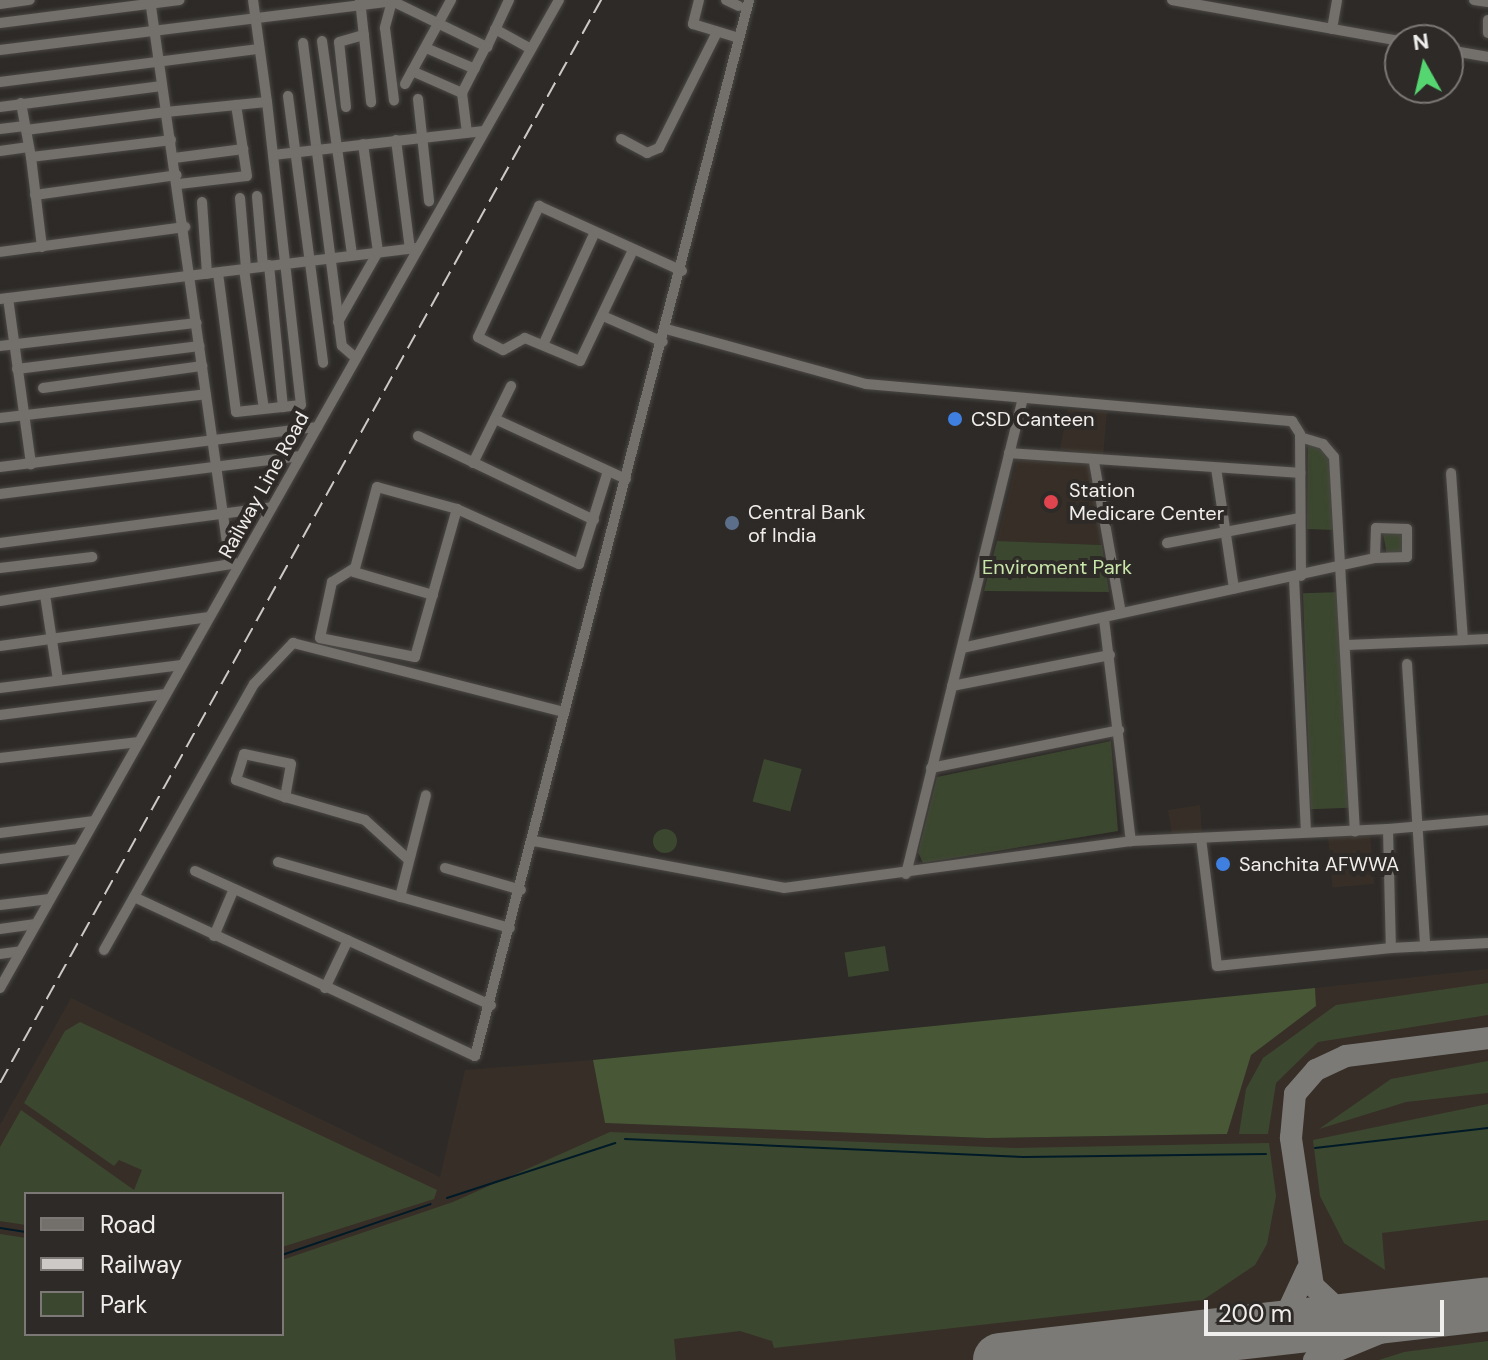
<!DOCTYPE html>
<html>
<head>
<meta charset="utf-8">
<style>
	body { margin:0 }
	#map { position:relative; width:1488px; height:1360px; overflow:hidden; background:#2d2a27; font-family:"DM Sans",sans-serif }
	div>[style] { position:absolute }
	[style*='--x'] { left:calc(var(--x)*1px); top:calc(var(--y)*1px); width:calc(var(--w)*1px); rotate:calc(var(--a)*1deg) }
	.built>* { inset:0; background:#372f27; transform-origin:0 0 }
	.green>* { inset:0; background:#3c472f; transform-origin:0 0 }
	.round { border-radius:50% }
	.forest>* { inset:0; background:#485736 }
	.stream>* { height:2px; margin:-1px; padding:0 1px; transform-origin:1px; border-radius:1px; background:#001a27 }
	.taxiway>* { height:22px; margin:-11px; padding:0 11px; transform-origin:11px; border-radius:11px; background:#7c7a77 }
	.runway>* { height:54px; margin:-27px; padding:0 27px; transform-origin:27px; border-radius:27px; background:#7c7a77 }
	.roads { filter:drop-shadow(0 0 2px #4a4845) drop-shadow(0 0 2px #4a4845) }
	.minor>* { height:10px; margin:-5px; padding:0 5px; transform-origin:5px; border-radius:5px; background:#736f6b }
	.rail>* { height:2px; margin-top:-1px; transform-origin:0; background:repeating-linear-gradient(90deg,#ccc9c7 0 16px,transparent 0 24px) }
	.dots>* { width:22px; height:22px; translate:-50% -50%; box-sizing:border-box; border:4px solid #2d2a27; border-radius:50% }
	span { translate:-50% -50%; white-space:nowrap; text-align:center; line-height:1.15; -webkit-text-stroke:8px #2d2a27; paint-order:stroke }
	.poi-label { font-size:20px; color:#f0eeec }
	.left { translate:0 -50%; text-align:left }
	.street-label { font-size:20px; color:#f0eeec }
	.park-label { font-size:20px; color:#cae7aa }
	.legend { position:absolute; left:24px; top:1192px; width:260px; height:144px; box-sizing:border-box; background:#2d2a27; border:2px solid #7b7876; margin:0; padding:10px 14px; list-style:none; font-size:24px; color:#f0eeec }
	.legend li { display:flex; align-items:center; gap:16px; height:40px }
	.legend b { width:40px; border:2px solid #7b7876 }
	.north { position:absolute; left:1384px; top:24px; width:80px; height:80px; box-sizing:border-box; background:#2d2a27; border:2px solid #7b7876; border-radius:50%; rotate:352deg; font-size:22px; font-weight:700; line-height:32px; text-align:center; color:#f0eeec }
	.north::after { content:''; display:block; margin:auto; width:28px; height:36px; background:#56d671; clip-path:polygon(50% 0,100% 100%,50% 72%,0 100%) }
	.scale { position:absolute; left:1204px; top:1300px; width:240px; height:36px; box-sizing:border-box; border:4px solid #f0eeec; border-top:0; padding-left:10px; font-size:24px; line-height:28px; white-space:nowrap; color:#f0eeec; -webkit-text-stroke:6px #2d2a27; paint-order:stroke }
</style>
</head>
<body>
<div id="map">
	<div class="built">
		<div style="clip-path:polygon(1068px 409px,1107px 412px,1103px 457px,1060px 449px)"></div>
		<div style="clip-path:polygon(1017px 459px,1091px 464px,1102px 545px,997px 541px)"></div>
		<div style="clip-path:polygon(1200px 805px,1202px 833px,1172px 835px,1168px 810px)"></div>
		<div style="left:1370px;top:834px;width:50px;height:42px;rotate:85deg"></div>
		<div style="clip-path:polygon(evenodd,1488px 969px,1488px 1360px,0 1360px,0 1125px,71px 998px,440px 1177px,465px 1070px,593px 1060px,605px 1123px,987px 1138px,1227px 1134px,1250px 1055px,1316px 1006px,1315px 988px,1488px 969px,26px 1194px,282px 1194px,282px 1334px,26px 1334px,26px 1194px)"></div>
	</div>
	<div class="green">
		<div style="clip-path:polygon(1308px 442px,1331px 455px,1335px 530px,1307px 529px)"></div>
		<div style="clip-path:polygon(1406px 531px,1405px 553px,1387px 556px,1383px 533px)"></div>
		<div style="clip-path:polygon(997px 541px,1102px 545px,1109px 592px,984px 591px)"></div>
		<div style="left:1342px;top:592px;width:216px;height:39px;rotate:88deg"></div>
		<div style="clip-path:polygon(1111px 741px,1118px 831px,923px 863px,918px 852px,937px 777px)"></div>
		<div style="left:764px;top:759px;width:39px;height:44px;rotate:15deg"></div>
		<div class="round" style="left:653px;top:829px;width:24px;height:24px"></div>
		<div style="left:885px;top:946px;width:25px;height:41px;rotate:81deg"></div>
		<div style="clip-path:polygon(1488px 983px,1488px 1015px,1318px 1042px,1276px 1083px,1268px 1134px,1239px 1134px,1246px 1089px,1263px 1058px,1336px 1005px)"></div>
		<div style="clip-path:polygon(80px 1022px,437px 1190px,434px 1199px,282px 1247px,282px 1194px,26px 1194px,26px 1225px,0 1221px,0 1147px,21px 1110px,134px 1190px,142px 1170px,119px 1160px,114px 1166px,24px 1103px,65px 1031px)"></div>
		<div style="clip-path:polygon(1488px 1061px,1488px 1093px,1406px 1102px,1319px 1129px,1391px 1079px)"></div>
		<div style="clip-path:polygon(1488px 1104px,1488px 1220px,1382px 1233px,1385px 1270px,1344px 1243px,1320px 1196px,1313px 1140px)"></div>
		<div style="clip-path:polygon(610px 1132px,1014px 1148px,1269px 1143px,1276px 1196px,1267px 1244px,1255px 1265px,1203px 1300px,774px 1348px,772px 1341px,740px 1331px,674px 1339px,676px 1360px,0 1360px,0 1234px,26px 1238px,26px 1334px,282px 1334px,282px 1260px,453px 1202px)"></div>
		<div style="clip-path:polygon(1488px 1341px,1488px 1360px,1379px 1360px,1404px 1352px)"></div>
	</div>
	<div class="forest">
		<div style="clip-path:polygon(1315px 988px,1316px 1006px,1251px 1055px,1227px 1134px,987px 1138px,605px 1123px,593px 1060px)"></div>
	</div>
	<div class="stream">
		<div style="--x:625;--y:1139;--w:399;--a:2.6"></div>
		<div style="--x:1024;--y:1157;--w:242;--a:-0.7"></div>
		<div style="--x:1315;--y:1148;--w:174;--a:-6.6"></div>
		<div style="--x:447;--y:1198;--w:177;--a:-18.1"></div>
		<div style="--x:0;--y:1228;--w:26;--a:9"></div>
		<div style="--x:282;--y:1255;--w:157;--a:-18.9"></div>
	</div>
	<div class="taxiway">
		<div style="--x:1390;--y:1315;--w:50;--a:-175.4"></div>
		<div style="--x:1340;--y:1311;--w:37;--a:-137"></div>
		<div style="--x:1313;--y:1286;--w:150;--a:-98.5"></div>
		<div style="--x:1291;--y:1138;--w:44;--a:-84.8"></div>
		<div style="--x:1295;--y:1094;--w:32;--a:-49"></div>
		<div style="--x:1316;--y:1070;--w:33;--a:-25"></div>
		<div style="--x:1346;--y:1056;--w:143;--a:-7.2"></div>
		<div style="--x:1237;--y:1333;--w:54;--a:-21.8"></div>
		<div style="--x:1287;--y:1313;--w:47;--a:-65.1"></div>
		<div style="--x:1314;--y:1360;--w:84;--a:-22.3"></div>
		<div style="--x:1392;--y:1328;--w:99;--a:-14"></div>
	</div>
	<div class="runway">
		<div style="--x:1000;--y:1360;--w:491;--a:-6.5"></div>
	</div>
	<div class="roads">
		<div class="minor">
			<div style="--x:360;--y:0;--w:103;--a:83.8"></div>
			<div style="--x:699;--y:0;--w:25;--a:104"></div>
			<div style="--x:693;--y:24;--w:48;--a:16.9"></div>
			<div style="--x:726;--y:0;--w:14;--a:25"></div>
			<div style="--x:1172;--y:0;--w:232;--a:10.2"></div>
			<div style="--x:1474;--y:0;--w:14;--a:8"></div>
			<div style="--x:392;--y:1;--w:28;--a:105"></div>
			<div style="--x:385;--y:28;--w:73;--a:82.9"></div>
			<div style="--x:0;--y:4;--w:30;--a:-8"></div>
			<div style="--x:1488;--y:20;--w:13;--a:90"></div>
			<div style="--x:0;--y:23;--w:181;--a:-7.3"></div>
			<div style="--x:495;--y:29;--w:41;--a:29.1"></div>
			<div style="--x:1332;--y:29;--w:29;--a:-80"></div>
			<div style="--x:322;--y:41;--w:216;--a:82"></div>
			<div style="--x:303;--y:43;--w:305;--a:82.7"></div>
			<div style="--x:342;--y:346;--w:18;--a:41"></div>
			<div style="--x:426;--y:48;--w:53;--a:23.2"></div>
			<div style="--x:0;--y:50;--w:395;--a:-7.1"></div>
			<div style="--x:392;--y:1;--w:106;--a:25.8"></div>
			<div style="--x:487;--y:47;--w:52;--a:-64.9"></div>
			<div style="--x:1448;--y:50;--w:41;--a:9.9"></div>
			<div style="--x:412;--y:71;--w:55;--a:23.7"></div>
			<div style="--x:462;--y:93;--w:40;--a:82.9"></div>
			<div style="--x:0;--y:82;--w:261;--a:-7.3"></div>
			<div style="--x:405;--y:84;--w:96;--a:-61.3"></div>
			<div style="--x:462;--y:93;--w:53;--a:-62.9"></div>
			<div style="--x:288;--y:96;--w:269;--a:82.5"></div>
			<div style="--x:418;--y:99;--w:103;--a:83.8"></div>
			<div style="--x:21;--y:103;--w:55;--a:79.5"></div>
			<div style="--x:0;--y:107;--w:163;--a:-7.4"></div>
			<div style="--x:346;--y:107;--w:65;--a:-96.1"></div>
			<div style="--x:339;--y:42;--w:26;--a:-16"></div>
			<div style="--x:0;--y:129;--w:25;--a:-7"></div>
			<div style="--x:26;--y:130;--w:141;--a:-7.3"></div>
			<div style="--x:166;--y:112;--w:113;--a:-98.1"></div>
			<div style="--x:621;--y:139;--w:30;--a:28"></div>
			<div style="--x:647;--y:153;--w:13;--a:-23"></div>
			<div style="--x:659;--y:148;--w:130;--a:-63.4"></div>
			<div style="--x:396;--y:140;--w:110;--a:82.7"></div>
			<div style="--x:0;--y:151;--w:29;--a:-8"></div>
			<div style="--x:273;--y:155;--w:212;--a:-6.5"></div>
			<div style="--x:174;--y:158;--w:70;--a:-7.4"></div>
			<div style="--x:179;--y:184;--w:68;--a:-6.7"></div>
			<div style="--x:247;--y:176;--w:72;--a:-98.8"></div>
			<div style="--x:35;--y:195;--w:143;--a:-8"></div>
			<div style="--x:257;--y:196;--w:70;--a:85.1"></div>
			<div style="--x:240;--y:198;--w:70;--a:85.1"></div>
			<div style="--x:202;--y:202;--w:72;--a:86"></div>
			<div style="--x:42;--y:247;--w:91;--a:-97"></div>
			<div style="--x:31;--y:157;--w:141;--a:-6.9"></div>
			<div style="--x:633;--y:250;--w:123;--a:115.5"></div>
			<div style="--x:580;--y:361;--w:60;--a:-157.3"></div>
			<div style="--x:525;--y:338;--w:25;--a:151"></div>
			<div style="--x:503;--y:350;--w:28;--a:-153"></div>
			<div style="--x:478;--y:337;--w:145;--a:-65"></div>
			<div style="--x:539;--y:206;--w:157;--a:24.4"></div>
			<div style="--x:0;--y:252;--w:187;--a:-7.7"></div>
			<div style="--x:269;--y:265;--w:143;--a:84.4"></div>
			<div style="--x:244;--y:269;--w:141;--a:81.9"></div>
			<div style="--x:218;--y:273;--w:140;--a:82.6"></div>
			<div style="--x:236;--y:412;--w:65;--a:-6.1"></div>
			<div style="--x:301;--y:405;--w:305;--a:-96.4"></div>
			<div style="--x:8;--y:298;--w:168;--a:82.1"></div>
			<div style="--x:0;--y:299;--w:421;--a:-7"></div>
			<div style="--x:603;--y:316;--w:65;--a:23.4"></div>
			<div style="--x:338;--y:322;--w:81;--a:-60.3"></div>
			<div style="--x:378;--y:252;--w:109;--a:-97.9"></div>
			<div style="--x:666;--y:329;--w:207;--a:15.4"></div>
			<div style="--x:866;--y:384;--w:428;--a:5"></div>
			<div style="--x:1292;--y:421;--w:15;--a:58"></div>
			<div style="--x:1300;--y:434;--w:142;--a:89.6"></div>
			<div style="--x:543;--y:345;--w:124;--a:-65.3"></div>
			<div style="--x:0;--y:346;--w:198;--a:-6.7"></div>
			<div style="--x:17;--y:369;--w:184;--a:-7.2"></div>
			<div style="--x:43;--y:388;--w:161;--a:-7.9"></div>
			<div style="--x:0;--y:418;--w:207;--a:-6.6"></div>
			<div style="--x:495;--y:419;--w:144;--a:24.6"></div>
			<div style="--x:418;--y:436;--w:195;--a:25.5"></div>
			<div style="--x:1300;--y:437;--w:24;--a:17"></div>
			<div style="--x:1323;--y:444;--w:17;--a:50"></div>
			<div style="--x:1334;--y:457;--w:375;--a:86.8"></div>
			<div style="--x:1009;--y:453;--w:292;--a:3.9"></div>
			<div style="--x:1094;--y:462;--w:153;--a:79.9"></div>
			<div style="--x:473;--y:463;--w:86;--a:-63.7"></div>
			<div style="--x:0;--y:467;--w:320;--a:-7.2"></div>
			<div style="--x:1216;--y:468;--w:122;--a:81.5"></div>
			<div style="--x:1451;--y:473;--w:167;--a:85.9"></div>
			<div style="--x:0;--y:494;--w:303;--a:-7.2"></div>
			<div style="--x:0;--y:543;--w:274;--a:-7.5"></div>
			<div style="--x:1167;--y:543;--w:134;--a:-10.7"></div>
			<div style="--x:230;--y:564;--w:457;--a:-98.1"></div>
			<div style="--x:166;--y:112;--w:101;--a:-5.7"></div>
			<div style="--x:267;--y:102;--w:103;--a:-97.8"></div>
			<div style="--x:0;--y:568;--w:93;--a:-6.8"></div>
			<div style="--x:353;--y:569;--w:25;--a:148"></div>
			<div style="--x:332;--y:582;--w:57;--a:102.1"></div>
			<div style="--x:320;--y:638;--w:97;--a:11.3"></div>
			<div style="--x:415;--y:657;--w:154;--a:-74.2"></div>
			<div style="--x:1294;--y:578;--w:254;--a:87.3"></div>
			<div style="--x:45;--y:595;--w:86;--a:81.3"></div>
			<div style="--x:433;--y:595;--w:82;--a:-163.8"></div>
			<div style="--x:354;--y:572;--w:88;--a:-74.9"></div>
			<div style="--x:377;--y:487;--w:83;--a:15.4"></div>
			<div style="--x:457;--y:509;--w:134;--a:24.3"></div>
			<div style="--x:579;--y:564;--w:94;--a:-72.7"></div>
			<div style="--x:0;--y:601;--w:239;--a:-9.1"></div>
			<div style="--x:1104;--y:619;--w:224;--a:83.1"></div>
			<div style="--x:1347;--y:645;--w:141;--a:-2.4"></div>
			<div style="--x:0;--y:646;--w:211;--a:-7.9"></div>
			<div style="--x:962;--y:648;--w:423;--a:-12.3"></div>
			<div style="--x:1375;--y:558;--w:32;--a:-2"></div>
			<div style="--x:1407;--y:557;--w:28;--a:-90"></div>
			<div style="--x:1407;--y:529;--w:31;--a:-178"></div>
			<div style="--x:1376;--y:528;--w:30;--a:92"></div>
			<div style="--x:1407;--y:664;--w:283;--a:86.3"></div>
			<div style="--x:952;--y:686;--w:161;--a:-11.1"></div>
			<div style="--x:0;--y:688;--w:183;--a:-7.2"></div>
			<div style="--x:0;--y:715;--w:167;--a:-7.2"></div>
			<div style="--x:0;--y:758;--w:140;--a:-6.6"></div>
			<div style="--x:931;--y:768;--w:192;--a:-11.4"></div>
			<div style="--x:285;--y:797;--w:52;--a:-160.9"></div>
			<div style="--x:236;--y:780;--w:27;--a:-73"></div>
			<div style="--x:244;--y:754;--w:48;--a:12"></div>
			<div style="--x:291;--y:764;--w:34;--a:100"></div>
			<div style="--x:285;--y:797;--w:83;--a:16"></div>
			<div style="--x:365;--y:820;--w:59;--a:42.3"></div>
			<div style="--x:1388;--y:829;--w:100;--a:-5.1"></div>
			<div style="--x:0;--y:833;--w:95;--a:-7.3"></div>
			<div style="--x:1201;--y:838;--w:129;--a:82.9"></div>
			<div style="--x:1217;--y:966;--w:175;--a:-5.9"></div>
			<div style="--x:534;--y:841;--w:254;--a:10.6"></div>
			<div style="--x:784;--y:888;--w:350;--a:-7.7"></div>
			<div style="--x:1131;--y:841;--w:257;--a:-2.7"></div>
			<div style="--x:1388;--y:829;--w:119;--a:88.6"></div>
			<div style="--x:1391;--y:948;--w:97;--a:-3"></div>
			<div style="--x:0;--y:859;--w:79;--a:-7.3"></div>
			<div style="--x:278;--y:862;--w:241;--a:15.9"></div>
			<div style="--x:445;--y:868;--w:79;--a:16.1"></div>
			<div style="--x:195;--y:871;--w:325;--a:24.4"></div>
			<div style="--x:906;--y:874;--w:488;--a:-76.2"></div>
			<div style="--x:134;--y:897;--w:376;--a:25"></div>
			<div style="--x:475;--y:1056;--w:1091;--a:-75.45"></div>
			<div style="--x:400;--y:897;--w:105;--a:-75.7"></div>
			<div style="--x:0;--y:905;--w:50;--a:-6.8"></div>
			<div style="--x:0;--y:929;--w:36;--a:-8"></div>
			<div style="--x:214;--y:936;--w:49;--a:-67.1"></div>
			<div style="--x:104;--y:950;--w:305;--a:-60.6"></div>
			<div style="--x:254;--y:684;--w:57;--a:-46.4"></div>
			<div style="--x:293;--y:643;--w:280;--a:14.3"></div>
			<div style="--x:0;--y:954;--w:21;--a:-8"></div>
			<div style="--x:0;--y:988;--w:1135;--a:-60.5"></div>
			<div style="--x:325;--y:988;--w:53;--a:-64.4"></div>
		</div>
	</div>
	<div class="rail">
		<div style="--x:0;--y:1083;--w:1239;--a:-60.97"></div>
	</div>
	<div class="dots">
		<div style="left:955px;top:419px;background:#3f7fe0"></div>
		<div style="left:1051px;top:502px;background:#e0444e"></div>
		<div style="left:732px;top:523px;background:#5c6f8a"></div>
		<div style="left:1223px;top:864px;background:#3f7fe0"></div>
	</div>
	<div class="poi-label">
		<span class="left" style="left:971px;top:419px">CSD Canteen</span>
		<span class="left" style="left:1069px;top:502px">Station<br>Medicare Center</span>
		<span class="left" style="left:748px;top:524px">Central Bank<br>of India</span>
		<span class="left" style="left:1239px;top:864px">Sanchita AFWWA</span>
	</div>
	<div class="street-label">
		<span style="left:264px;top:485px;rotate:-61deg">Railway Line Road</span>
	</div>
	<div class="park-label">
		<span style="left:1057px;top:567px">Enviroment Park</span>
	</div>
	<ul class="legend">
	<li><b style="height:10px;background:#736f6b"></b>Road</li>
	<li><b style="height:10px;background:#ccc9c7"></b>Railway</li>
	<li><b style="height:22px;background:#3c472f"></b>Park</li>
	</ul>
	<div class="north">N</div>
	<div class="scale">200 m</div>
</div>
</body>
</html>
